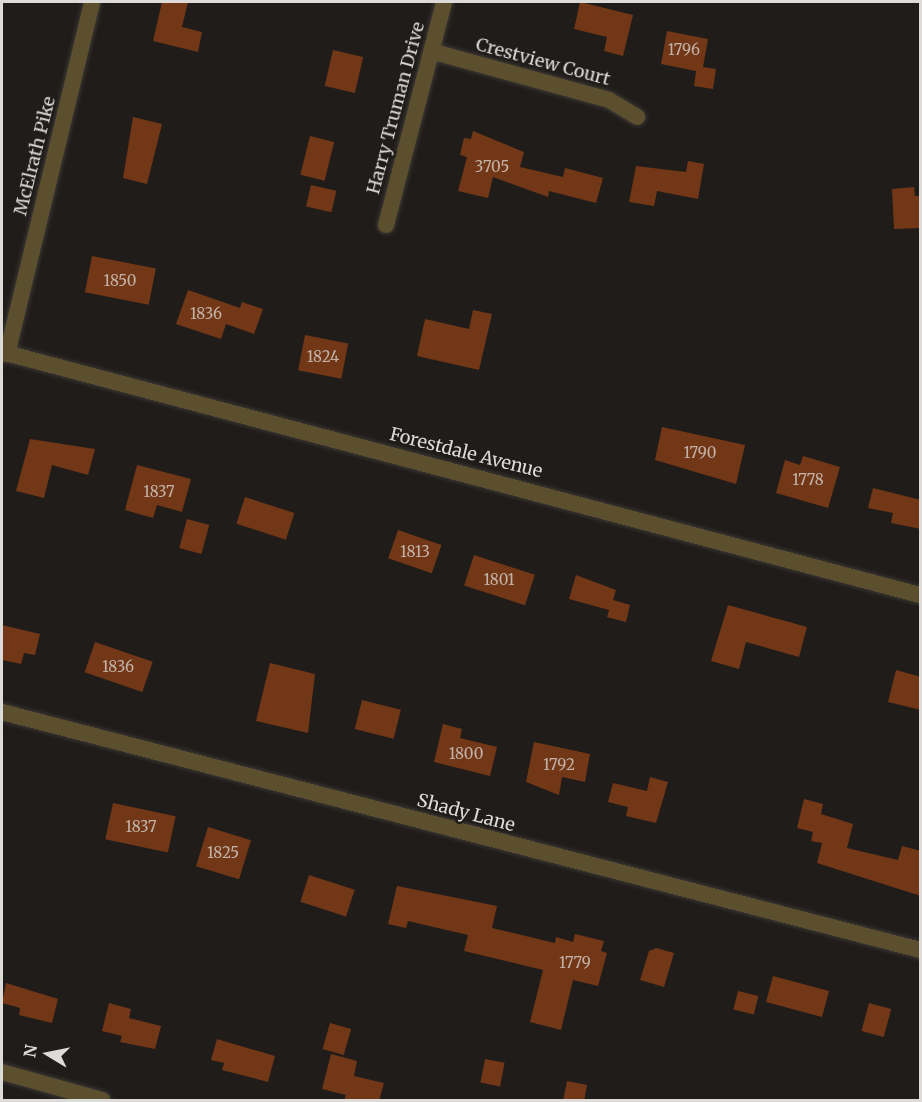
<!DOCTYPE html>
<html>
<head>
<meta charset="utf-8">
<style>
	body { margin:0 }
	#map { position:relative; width:922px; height:1102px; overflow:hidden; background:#201c19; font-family:Merriweather,serif }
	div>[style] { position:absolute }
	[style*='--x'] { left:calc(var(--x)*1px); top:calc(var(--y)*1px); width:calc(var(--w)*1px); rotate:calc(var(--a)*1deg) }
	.building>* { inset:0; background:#723716; transform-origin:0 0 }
	.roads { filter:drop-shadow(0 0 2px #3a3734) drop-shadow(0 0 2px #3a3734) }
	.minor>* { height:16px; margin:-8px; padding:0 8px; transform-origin:8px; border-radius:8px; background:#5c4f2d }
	span { translate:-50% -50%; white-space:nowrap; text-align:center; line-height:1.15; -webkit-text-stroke:5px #201c19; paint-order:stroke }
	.number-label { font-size:15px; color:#c2b2a8 }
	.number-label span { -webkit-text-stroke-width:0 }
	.street-label { font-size:18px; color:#dddbd8 }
	.frame { position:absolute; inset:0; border:3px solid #dddbd8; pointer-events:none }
	.north { position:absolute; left:18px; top:1024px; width:60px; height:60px; -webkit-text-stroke:4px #201c19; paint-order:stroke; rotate:280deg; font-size:16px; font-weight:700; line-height:24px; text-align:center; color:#dddbd8 }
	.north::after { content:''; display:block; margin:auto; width:21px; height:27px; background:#dddbd8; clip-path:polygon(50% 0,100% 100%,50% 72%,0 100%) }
</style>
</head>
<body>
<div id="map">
	<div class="building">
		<div style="clip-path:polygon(162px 2px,188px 2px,182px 27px,202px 32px,198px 52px,153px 41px)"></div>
		<div style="clip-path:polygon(580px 2px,633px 15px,623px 56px,604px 51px,607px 37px,574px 29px)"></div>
		<div style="clip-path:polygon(667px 31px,708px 39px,703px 67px,716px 69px,713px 89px,694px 86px,696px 71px,661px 64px)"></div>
		<div style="left:333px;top:50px;width:31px;height:37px;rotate:13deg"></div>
		<div style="clip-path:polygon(133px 117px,162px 124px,147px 184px,123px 178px)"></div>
		<div style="clip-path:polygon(473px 131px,524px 152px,520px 167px,563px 177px,565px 168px,603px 178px,596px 203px,549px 191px,548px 197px,493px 177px,488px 198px,458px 191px,467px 157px,460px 155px,464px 138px,471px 139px)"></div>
		<div style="left:310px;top:136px;width:25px;height:40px;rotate:14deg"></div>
		<div style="clip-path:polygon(688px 161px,704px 164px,698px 199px,657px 191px,654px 206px,629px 202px,636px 166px,686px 172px)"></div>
		<div style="left:311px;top:185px;width:26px;height:22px;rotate:13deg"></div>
		<div style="clip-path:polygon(914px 187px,915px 196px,921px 196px,921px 228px,894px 229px,892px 189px)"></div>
		<div style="left:92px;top:256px;width:65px;height:37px;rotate:11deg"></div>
		<div style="clip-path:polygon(188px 290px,240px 308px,242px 302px,263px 309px,254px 334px,226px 324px,221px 339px,176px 324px)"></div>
		<div style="clip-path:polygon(473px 310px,492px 314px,479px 370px,417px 356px,425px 319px,469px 329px)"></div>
		<div style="left:305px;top:335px;width:44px;height:36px;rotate:11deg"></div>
		<div style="clip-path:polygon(662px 427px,745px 445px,736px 484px,655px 460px)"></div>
		<div style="clip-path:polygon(30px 439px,95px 449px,88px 475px,52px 465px,44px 498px,16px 491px)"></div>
		<div style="clip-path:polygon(803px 456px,840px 467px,828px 508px,776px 493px,785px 460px,800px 465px)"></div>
		<div style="clip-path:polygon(137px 465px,191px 479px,182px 512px,157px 505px,153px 518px,125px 510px)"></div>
		<div style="clip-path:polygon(873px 488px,921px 500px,921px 529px,891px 523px,893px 513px,868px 508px)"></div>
		<div style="left:245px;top:497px;width:52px;height:28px;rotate:18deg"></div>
		<div style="left:187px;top:519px;width:23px;height:30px;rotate:15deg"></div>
		<div style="left:398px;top:530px;width:46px;height:30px;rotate:19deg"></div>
		<div style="left:474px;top:555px;width:64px;height:32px;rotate:18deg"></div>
		<div style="clip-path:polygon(576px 575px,616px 590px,613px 600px,630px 605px,626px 622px,607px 617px,609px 610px,569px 599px)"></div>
		<div style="clip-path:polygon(728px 605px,807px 627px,799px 657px,746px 642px,739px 669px,711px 661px)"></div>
		<div style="clip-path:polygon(2px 625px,40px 634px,35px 655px,24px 653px,21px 664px,2px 660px)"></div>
		<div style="left:95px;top:642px;width:61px;height:32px;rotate:19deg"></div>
		<div style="clip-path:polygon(270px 663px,315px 674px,308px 733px,256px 721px)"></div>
		<div style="clip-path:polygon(896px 670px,921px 677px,921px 710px,888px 702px)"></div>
		<div style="left:362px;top:700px;width:40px;height:30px;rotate:14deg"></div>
		<div style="clip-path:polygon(443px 724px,462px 729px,460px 738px,497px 747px,490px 776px,434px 762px)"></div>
		<div style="clip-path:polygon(534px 742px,590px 754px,585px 782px,562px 777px,559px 795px,526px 782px)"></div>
		<div style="clip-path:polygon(650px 777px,668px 782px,656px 823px,626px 816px,628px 807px,608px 802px,613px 783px,647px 791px)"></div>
		<div style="clip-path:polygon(804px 799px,823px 804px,821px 814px,853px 824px,847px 848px,898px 860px,902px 846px,921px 851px,921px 896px,817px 863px,822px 843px,811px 841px,813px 832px,797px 828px)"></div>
		<div style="left:113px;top:803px;width:64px;height:37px;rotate:12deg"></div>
		<div style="left:208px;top:827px;width:45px;height:41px;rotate:17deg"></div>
		<div style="left:309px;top:875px;width:48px;height:28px;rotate:18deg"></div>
		<div style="clip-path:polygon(397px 886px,497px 906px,492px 928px,555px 943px,556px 937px,573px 942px,575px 934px,604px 941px,601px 951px,607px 953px,598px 986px,573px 980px,561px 1030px,530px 1022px,543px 970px,464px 951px,468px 935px,408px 921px,406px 928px,388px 924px)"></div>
		<div style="clip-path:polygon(656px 948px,674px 953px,664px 987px,640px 980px,649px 951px)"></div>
		<div style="left:773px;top:976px;width:58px;height:27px;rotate:15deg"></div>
		<div style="clip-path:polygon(6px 983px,58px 999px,52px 1023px,19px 1015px,20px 1008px,2px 1003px)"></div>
		<div style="left:738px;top:991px;width:21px;height:19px;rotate:14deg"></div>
		<div style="clip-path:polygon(109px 1003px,131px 1009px,129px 1018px,161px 1026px,155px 1049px,120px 1042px,122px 1036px,102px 1031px)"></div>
		<div style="left:869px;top:1003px;width:23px;height:29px;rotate:15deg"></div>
		<div style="left:330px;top:1023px;width:22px;height:27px;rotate:16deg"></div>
		<div style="clip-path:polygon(217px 1039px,275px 1056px,268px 1082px,222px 1070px,224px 1063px,211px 1060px)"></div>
		<div style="clip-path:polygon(331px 1054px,357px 1061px,354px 1076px,384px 1083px,379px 1101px,344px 1101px,346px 1095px,322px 1089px)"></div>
		<div style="left:485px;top:1059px;width:20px;height:24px;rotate:11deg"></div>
		<div style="clip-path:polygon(567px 1081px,587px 1085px,584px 1101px,563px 1101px)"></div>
	</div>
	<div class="roads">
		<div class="minor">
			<div style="--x:434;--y:52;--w:181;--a:15.3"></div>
			<div style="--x:609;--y:100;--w:33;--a:31"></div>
			<div style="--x:386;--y:225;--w:230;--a:-75.4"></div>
			<div style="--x:2;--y:352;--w:950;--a:14.83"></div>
			<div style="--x:7;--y:354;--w:362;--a:-76.4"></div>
			<div style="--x:2;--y:712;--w:948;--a:14.53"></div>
			<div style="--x:2;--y:1072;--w:104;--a:15.6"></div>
		</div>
	</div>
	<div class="number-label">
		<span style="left:684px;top:50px">1796</span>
		<span style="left:492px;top:167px">3705</span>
		<span style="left:120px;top:281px">1850</span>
		<span style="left:206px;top:314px">1836</span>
		<span style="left:323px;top:357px">1824</span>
		<span style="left:700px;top:453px">1790</span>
		<span style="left:808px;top:480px">1778</span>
		<span style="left:159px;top:492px">1837</span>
		<span style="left:415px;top:552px">1813</span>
		<span style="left:499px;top:580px">1801</span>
		<span style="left:118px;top:667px">1836</span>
		<span style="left:466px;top:754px">1800</span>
		<span style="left:559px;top:765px">1792</span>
		<span style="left:141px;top:827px">1837</span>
		<span style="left:223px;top:853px">1825</span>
		<span style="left:575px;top:963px">1779</span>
	</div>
	<div class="street-label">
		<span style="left:543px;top:62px;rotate:15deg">Crestview Court</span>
		<span style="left:396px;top:108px;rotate:-75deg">Harry Truman Drive</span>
		<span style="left:35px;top:156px;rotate:-76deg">McElrath Pike</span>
		<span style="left:466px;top:453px;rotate:14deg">Forestdale Avenue</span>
		<span style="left:466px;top:813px;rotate:15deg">Shady Lane</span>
	</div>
	<div class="frame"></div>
	<div class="north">N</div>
</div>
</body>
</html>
